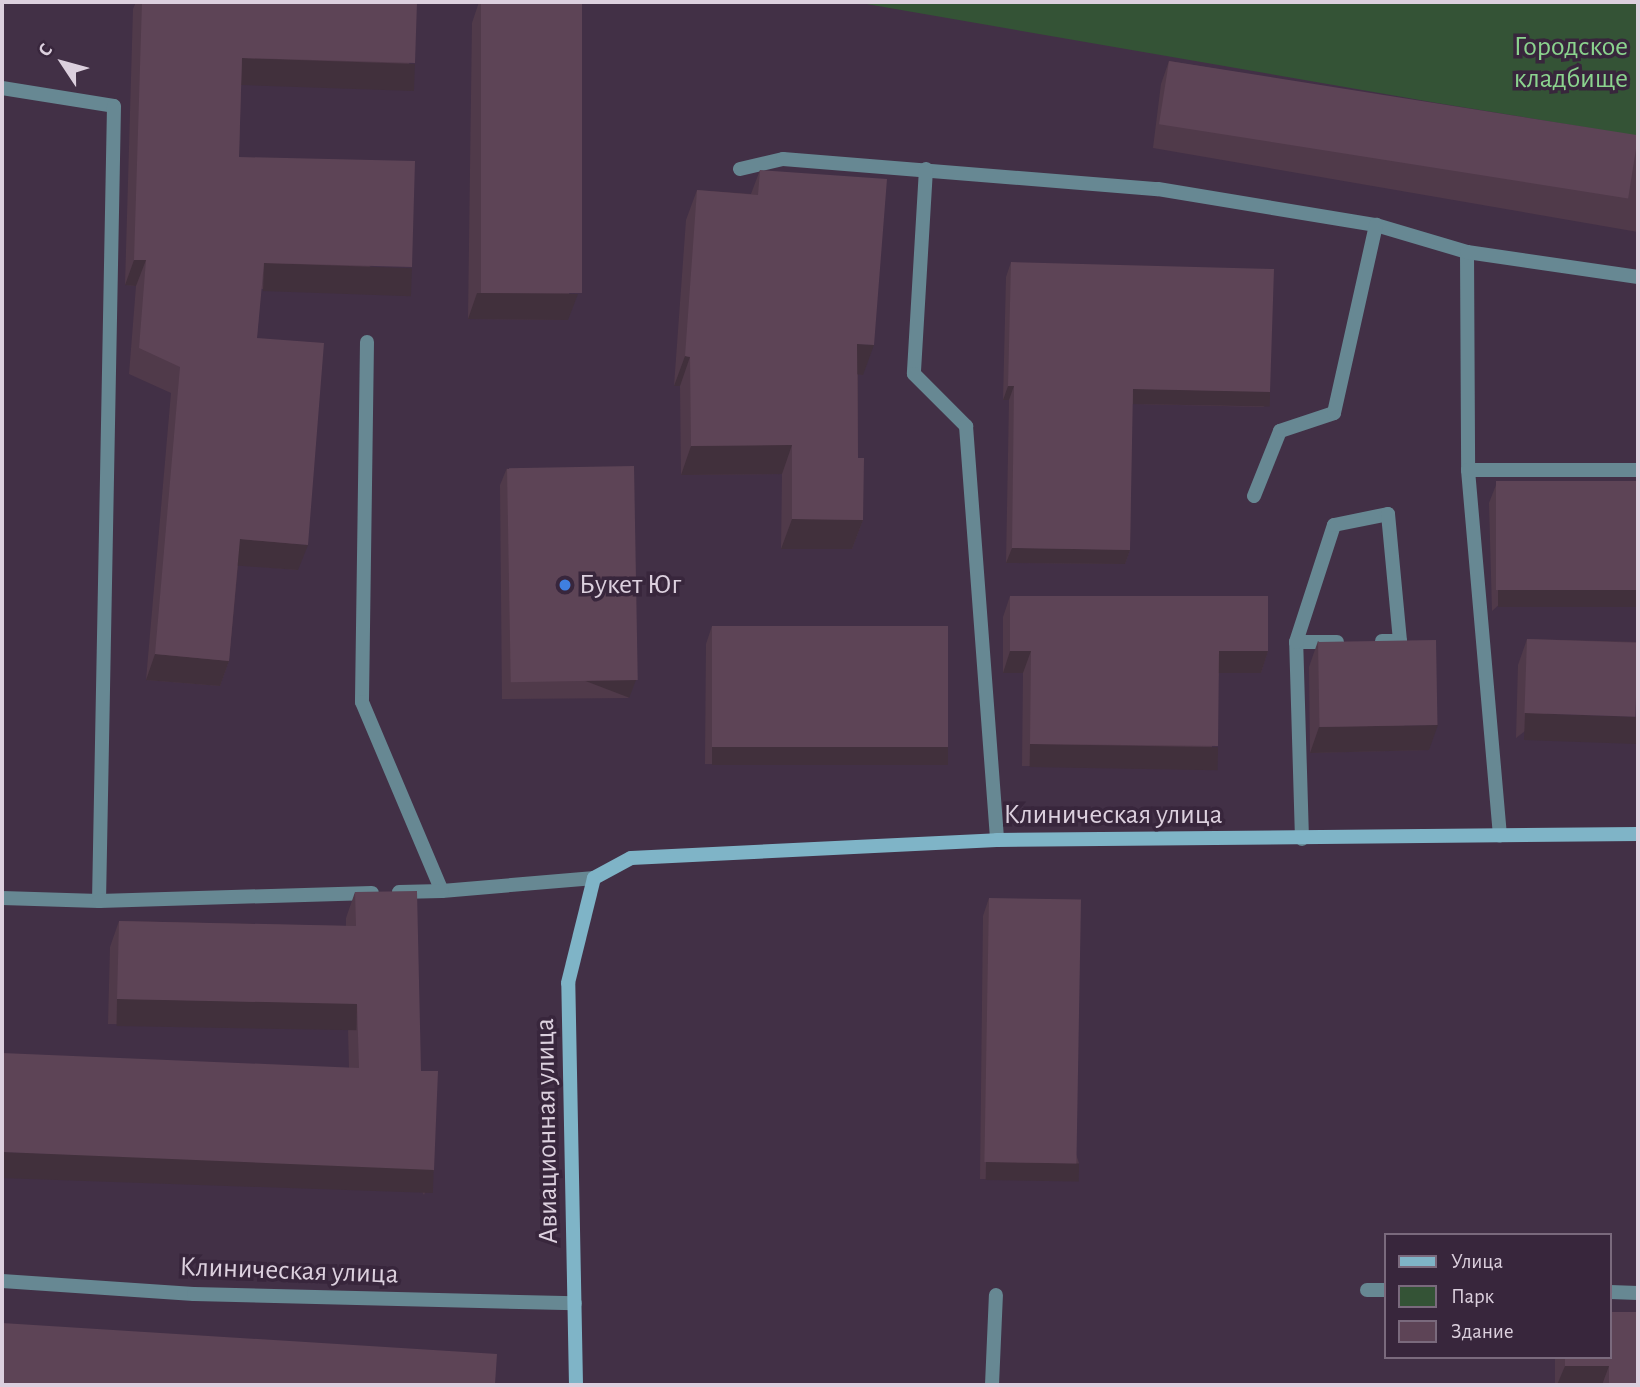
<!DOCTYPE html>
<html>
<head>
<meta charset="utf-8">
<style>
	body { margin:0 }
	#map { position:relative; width:1640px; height:1387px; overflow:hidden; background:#423046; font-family:"Alegreya Sans",sans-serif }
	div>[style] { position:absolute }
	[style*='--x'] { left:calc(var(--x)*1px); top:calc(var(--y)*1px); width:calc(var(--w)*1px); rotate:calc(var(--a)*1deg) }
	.green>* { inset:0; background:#345336 }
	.lane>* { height:14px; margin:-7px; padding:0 7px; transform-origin:7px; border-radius:7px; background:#678893 }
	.street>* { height:14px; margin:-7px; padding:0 7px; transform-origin:7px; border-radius:7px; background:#678893 }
	.secondary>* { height:14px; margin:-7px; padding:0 7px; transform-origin:7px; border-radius:7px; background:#7fb4c7 }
	.wall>* { inset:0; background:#503a4a }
	.shaded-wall>* { inset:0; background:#41303c; transform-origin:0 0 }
	.building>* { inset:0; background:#5d4456; transform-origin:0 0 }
	.dots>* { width:19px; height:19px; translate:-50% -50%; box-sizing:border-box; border:4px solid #38263c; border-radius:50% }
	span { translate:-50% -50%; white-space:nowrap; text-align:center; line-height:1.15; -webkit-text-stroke:7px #38263c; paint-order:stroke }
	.park-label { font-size:28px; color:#8bd38e }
	.poi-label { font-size:28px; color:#dcd0de }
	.left { translate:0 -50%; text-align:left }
	.street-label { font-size:28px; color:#dcd0de }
	.frame { position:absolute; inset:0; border:4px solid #dcd0de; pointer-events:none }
	.legend { position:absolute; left:1384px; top:1233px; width:228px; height:126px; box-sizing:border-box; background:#38263c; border:2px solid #7a6a7d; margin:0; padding:9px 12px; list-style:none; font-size:21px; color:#dcd0de }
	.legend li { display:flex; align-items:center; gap:14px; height:35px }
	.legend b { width:35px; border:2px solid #7a6a7d }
	.north { position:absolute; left:28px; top:28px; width:70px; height:70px; -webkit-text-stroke:5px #38263c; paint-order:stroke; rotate:306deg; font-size:19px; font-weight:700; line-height:28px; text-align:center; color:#dcd0de }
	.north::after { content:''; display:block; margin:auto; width:24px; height:32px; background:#dcd0de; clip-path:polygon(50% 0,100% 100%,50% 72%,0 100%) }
</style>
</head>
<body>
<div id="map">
	<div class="green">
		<div style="clip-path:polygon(855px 2px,1638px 2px,1638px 136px,1437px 103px)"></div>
	</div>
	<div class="lane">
		<div style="--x:740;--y:169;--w:44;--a:-13.1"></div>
		<div style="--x:783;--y:159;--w:376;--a:4.6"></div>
		<div style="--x:1158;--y:189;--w:221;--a:9.4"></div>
		<div style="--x:1376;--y:225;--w:95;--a:16.5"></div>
		<div style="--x:1467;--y:252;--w:218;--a:89.7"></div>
		<div style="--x:1468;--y:470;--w:367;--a:85"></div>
		<div style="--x:926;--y:169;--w:205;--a:93.4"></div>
		<div style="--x:914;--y:374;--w:74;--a:45"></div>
		<div style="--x:966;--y:426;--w:415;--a:85.7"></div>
		<div style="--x:1467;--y:252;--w:173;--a:8.3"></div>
		<div style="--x:1468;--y:470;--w:170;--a:0"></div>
		<div style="--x:1254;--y:496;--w:70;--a:-68.2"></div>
		<div style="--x:1280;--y:431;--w:57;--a:-18.4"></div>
		<div style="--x:1334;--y:413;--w:193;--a:-77.4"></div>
		<div style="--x:1296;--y:642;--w:41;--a:0"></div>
		<div style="--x:1302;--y:839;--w:197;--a:-91.7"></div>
		<div style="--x:1296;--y:642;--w:123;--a:-72"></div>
		<div style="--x:1334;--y:525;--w:55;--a:-11.5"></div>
		<div style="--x:1388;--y:514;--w:128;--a:84.6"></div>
		<div style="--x:1400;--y:641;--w:18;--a:180"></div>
		<div style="--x:442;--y:891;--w:153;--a:-4.9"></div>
		<div style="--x:2;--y:898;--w:97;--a:1.8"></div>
		<div style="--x:992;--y:1385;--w:90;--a:-87.5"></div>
	</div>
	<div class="street">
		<div style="--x:2;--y:88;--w:113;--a:9.1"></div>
		<div style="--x:114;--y:106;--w:795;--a:91.08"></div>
		<div style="--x:99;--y:901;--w:273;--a:-1.7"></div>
		<div style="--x:367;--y:342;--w:360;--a:90.8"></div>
		<div style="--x:362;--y:702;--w:205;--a:67.1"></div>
		<div style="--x:442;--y:891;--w:43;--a:178.7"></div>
		<div style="--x:2;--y:1281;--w:192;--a:3.9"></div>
		<div style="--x:194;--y:1294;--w:381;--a:1.4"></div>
		<div style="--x:1367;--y:1290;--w:19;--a:0"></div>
		<div style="--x:1610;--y:1292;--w:28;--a:2"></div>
	</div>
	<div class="secondary">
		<div style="--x:576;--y:1385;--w:402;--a:-91.1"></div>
		<div style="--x:568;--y:983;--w:108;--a:-76.1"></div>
		<div style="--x:594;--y:878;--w:42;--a:-28.4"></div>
		<div style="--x:631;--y:858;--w:366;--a:-2.8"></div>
		<div style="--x:997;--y:840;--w:641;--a:-0.54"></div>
	</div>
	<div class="wall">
		<div style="clip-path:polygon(136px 2px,417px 2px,406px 88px,241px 84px,239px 157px,402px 293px,261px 289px,257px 338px,298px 570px,238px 565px,229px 661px,220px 686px,146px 680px,171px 393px,129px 374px,136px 286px,125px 285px,133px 9px)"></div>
		<div style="clip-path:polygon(479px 2px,582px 2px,568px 320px,468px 319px,472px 23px)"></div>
		<div style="clip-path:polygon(1169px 61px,1638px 138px,1638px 232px,1153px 148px,1161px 84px)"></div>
		<div style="clip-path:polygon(760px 170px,863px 375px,858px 374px,858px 458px,863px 520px,852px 549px,781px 549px,782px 474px,681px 475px,680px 386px,674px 386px,686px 220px,697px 190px,751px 194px)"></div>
		<div style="clip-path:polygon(1011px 262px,1265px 407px,1132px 404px,1130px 550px,1125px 564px,1006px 563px,1009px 400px,1003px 400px,1006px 277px)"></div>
		<div style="clip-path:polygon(507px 468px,629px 698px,502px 699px,500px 485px)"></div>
		<div style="clip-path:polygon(1638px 481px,1492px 611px,1489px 503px,1496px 485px)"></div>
		<div style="clip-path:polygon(1010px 596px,1268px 651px,1261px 673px,1219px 673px,1210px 767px,1022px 766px,1023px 673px,1003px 673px,1003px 617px)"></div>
		<div style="clip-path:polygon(712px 626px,942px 765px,705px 764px,706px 644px)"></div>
		<div style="clip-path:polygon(1527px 639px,1638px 642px,1516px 738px,1518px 665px)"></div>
		<div style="clip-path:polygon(1318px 641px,1429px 750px,1310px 753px,1309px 667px)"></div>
		<div style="clip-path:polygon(355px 892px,421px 1071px,434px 1170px,424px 1195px,349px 1068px,348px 1029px,108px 1024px,110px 947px,119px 921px,346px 926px,346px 918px)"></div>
		<div style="clip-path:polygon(989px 898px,1079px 1163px,1072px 1180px,980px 1179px,983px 916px)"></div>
		<div style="clip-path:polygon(1555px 1357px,1610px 1357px,1638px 1385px,1555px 1385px)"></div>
	</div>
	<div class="shaded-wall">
		<div style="left:242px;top:58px;width:173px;height:27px;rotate:2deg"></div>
		<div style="clip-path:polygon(134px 260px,146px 260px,136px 286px,125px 285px)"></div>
		<div style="left:264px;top:263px;width:148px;height:28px;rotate:2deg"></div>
		<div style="clip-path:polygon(477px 293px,578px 294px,568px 320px,468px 319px)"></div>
		<div style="clip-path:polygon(857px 344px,874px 345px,863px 375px,846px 373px)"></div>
		<div style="clip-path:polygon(685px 356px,690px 357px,680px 386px,674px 386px)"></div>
		<div style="clip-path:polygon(1008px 386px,1014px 386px,1009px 400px,1003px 400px)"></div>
		<div style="left:1133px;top:389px;width:137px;height:15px;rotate:1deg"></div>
		<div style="clip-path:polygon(792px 445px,782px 474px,681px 475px,691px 446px)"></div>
		<div style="clip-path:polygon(792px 519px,863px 520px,852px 549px,781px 549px)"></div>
		<div style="clip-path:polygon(240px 539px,308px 545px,298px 570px,230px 565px)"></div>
		<div style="clip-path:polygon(1012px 548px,1130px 550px,1125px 564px,1006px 563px)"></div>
		<div style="left:1638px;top:590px;width:17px;height:140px;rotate:90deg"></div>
		<div style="clip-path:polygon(1010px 651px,1031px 651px,1023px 673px,1003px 673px)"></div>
		<div style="clip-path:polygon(1219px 651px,1268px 651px,1261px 673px,1211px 673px)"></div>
		<div style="clip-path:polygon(155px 654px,229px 661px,220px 686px,146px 680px)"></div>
		<div style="left:636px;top:680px;width:19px;height:127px;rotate:111deg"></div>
		<div style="left:1525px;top:713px;width:113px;height:27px;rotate:2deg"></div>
		<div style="clip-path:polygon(1438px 725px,1429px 750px,1310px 753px,1319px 727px)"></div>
		<div style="left:1030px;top:744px;width:188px;height:23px;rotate:1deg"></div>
		<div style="left:712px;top:747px;width:236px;height:18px"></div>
		<div style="left:117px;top:999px;width:240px;height:27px;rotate:1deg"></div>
		<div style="left:2px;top:1152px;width:432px;height:26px;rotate:2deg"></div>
		<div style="left:986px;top:1162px;width:93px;height:18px;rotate:1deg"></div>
		<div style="clip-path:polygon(1565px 1366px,1609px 1366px,1602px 1385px,1557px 1385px)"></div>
	</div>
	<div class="building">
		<div style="clip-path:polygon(142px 2px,417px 2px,415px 63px,242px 58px,239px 157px,415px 161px,412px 267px,264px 263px,257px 338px,324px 343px,308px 545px,240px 539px,229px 661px,155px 654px,180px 367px,139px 348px,146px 260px,134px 260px)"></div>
		<div style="left:481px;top:2px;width:101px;height:291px"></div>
		<div style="left:1169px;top:61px;width:475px;height:64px;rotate:9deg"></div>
		<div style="clip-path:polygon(760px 170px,887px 179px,874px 345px,857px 344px,858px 458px,864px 458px,863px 520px,792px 519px,792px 445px,691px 446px,690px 357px,685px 356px,697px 190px,758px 195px)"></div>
		<div style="clip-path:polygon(1011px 262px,1274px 269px,1270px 392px,1133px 389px,1130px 550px,1012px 548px,1014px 386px,1008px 386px)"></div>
		<div style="left:634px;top:466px;width:214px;height:127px;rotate:89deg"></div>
		<div style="left:1638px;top:481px;width:109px;height:142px;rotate:90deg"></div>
		<div style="clip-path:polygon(1010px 596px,1268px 596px,1268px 651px,1219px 651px,1218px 746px,1030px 744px,1031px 651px,1010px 651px)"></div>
		<div style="left:712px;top:626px;width:236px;height:121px"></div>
		<div style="left:1527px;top:639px;width:111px;height:74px;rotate:2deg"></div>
		<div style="left:1436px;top:640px;width:85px;height:118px;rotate:89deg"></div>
		<div style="clip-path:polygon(417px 891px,421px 1071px,438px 1071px,434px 1170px,2px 1152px,2px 1053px,359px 1068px,357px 1004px,117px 999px,119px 921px,356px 926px,355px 892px)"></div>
		<div style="left:989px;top:898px;width:92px;height:264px;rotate:1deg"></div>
		<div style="clip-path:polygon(1610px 1312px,1638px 1312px,1638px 1385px,1609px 1385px,1609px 1366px,1565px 1366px,1565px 1357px,1610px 1357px)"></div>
		<div style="clip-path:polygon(2px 1323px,497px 1354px,495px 1384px,490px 1384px,490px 1385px,2px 1385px)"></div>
	</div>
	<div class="dots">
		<div style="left:565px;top:585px;background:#3f7fe0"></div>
	</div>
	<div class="park-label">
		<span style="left:1571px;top:63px">Городское<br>кладбище</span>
	</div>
	<div class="poi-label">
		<span class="left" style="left:579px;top:585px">Букет Юг</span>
	</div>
	<div class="street-label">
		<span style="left:1113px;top:815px">Клиническая улица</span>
		<span style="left:547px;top:1131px;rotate:-91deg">Авиационная улица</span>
		<span style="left:289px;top:1271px;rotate:2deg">Клиническая улица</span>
	</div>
	<div class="frame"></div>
	<ul class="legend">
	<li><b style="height:9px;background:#7fb4c7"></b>Улица</li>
	<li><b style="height:19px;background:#345336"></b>Парк</li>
	<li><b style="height:19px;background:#5d4456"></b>Здание</li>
	</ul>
	<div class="north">С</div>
</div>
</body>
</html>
